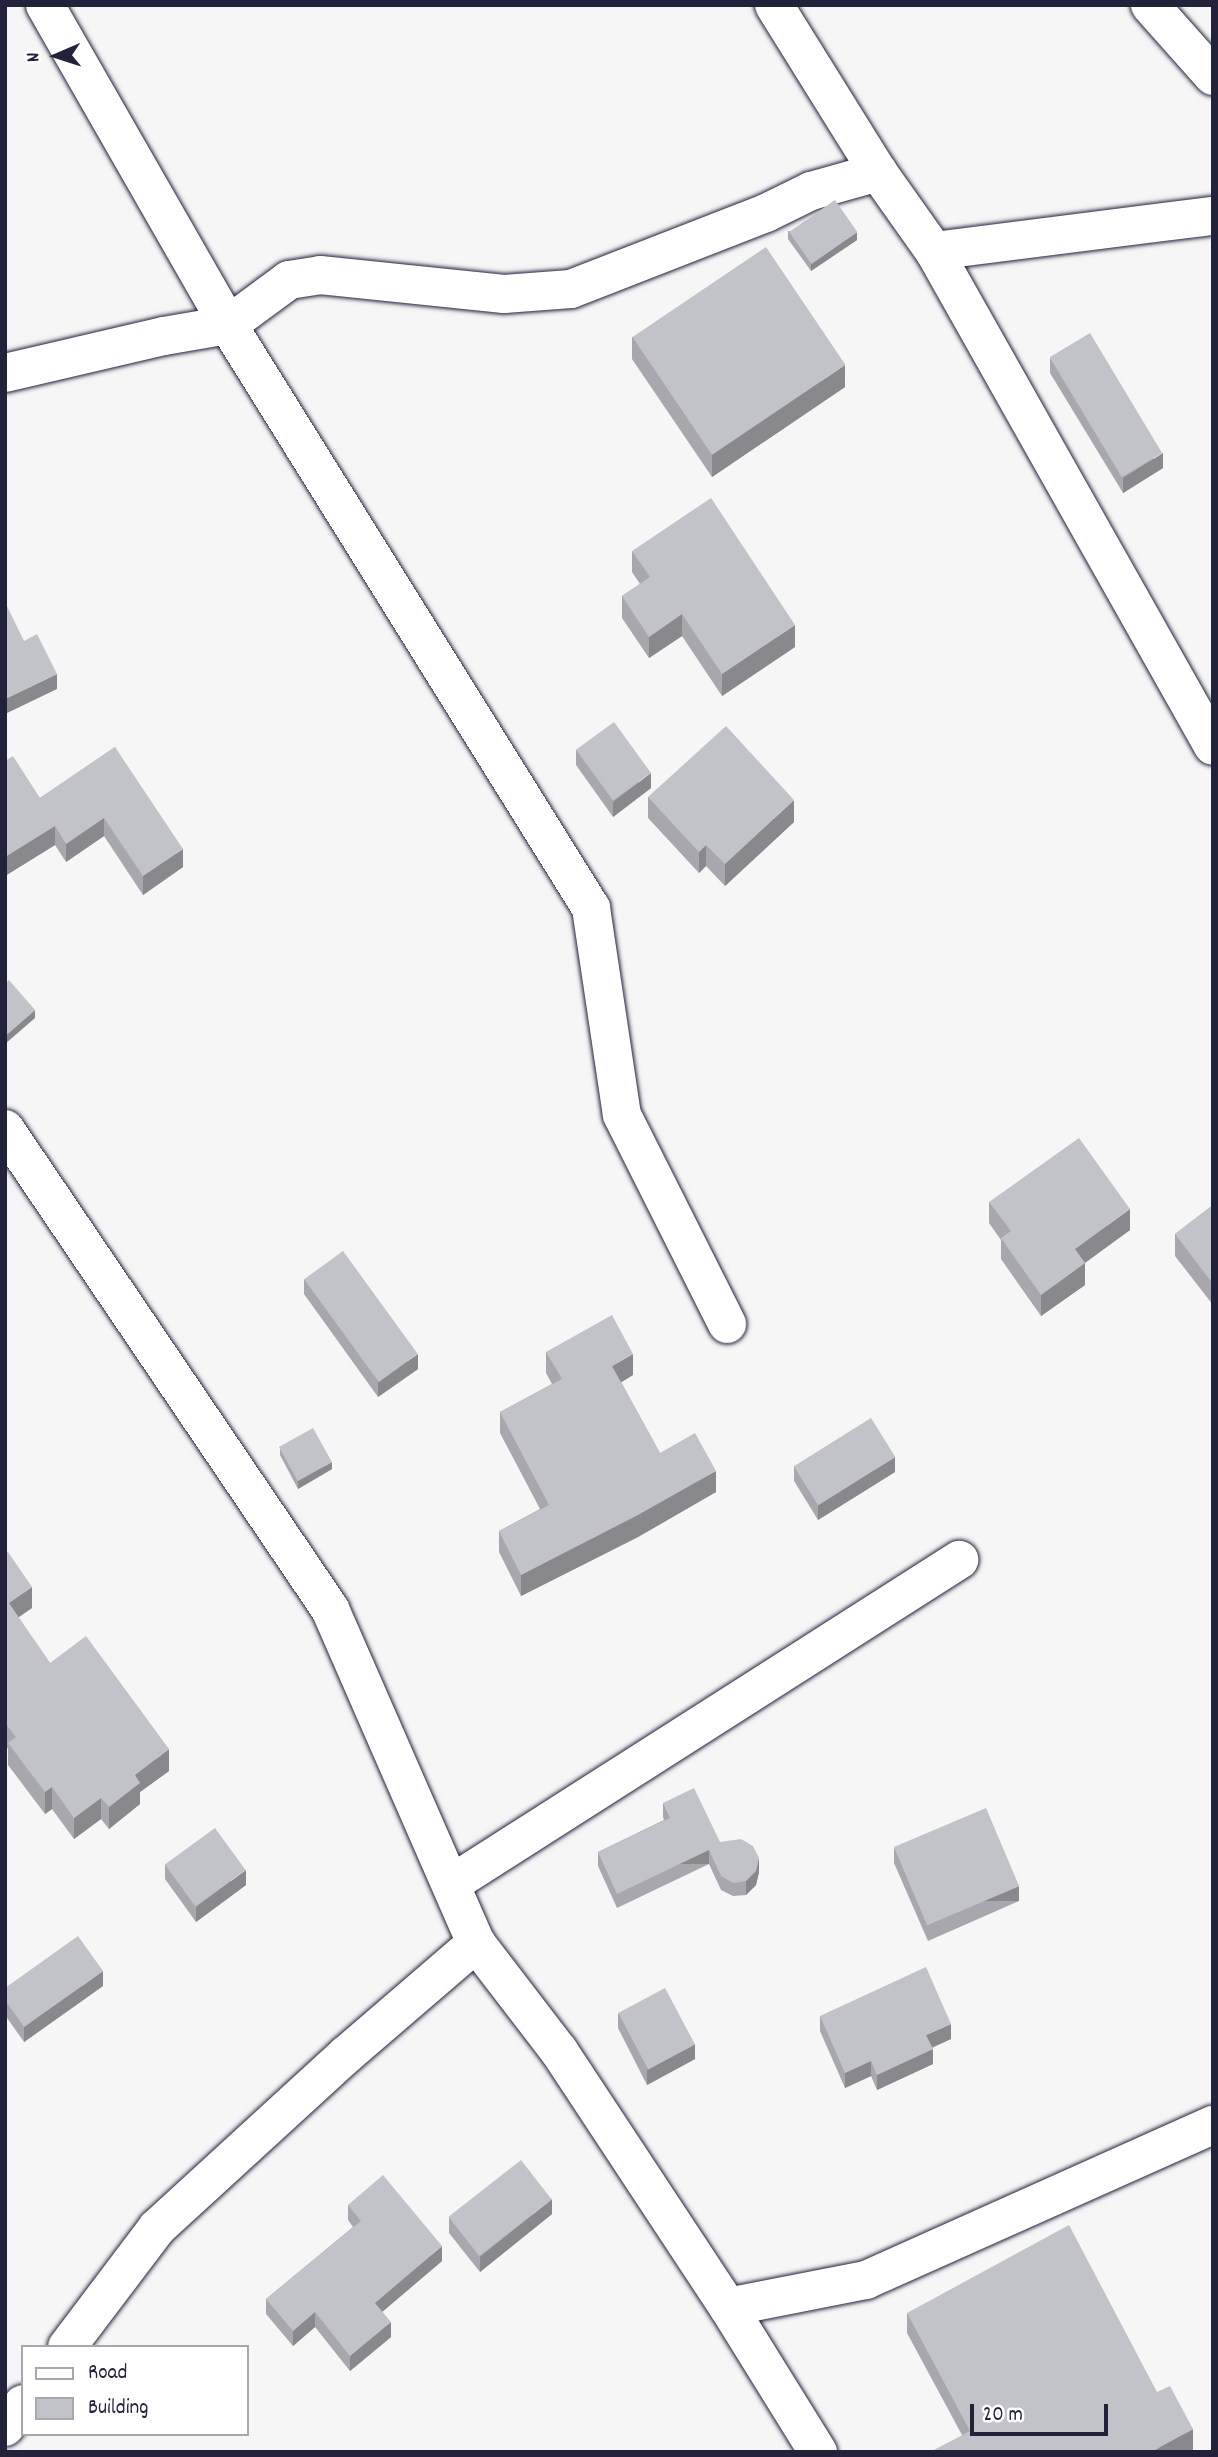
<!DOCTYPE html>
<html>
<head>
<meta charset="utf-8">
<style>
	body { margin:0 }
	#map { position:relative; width:1218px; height:2457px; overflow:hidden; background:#f6f6f7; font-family:Dekko,sans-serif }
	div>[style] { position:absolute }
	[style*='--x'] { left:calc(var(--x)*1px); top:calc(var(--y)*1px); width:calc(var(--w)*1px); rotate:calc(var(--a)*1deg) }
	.roads { filter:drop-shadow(0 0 2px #22223b) drop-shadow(0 0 2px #22223b) }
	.minor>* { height:38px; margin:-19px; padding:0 19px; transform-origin:19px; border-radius:19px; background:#fff }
	.wall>* { inset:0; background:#a7a7ad }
	.shaded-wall>* { inset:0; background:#88888d; transform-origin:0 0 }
	.building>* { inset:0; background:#c2c2c9; transform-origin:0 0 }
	span { translate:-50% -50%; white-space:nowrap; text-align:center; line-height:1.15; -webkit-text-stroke:5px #fff; paint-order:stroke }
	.frame { position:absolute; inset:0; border:7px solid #22223b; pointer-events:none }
	.legend { position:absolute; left:21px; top:2345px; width:228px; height:91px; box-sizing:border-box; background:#fff; border:2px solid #a7a7b1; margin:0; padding:9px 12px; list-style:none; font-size:21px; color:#22223b }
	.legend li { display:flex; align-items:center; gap:14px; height:35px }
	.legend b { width:35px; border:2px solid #a7a7b1 }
	.north { position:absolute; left:21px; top:21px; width:70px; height:70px; -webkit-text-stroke:5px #fff; paint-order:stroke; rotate:267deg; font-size:19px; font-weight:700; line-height:28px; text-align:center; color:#22223b }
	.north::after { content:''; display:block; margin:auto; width:24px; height:32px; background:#22223b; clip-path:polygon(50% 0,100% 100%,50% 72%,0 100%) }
	.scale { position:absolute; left:970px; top:2404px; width:138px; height:32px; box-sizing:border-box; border:4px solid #22223b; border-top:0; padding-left:9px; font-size:21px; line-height:24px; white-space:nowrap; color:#22223b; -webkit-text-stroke:5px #fff; paint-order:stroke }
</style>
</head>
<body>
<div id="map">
	<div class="roads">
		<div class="minor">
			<div style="--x:45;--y:5;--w:369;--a:60.2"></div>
			<div style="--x:228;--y:325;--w:687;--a:58.09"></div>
			<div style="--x:591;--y:908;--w:209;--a:81.5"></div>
			<div style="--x:622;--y:1115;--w:234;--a:63.3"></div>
			<div style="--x:774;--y:5;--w:197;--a:58.1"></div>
			<div style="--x:878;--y:172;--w:97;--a:54.7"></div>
			<div style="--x:934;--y:251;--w:568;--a:60.59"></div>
			<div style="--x:1150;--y:5;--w:95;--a:48.4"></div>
			<div style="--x:934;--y:251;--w:281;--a:-7.2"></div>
			<div style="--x:5;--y:373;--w:163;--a:-13.1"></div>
			<div style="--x:164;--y:336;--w:65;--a:-9.8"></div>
			<div style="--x:228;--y:325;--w:76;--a:-36.4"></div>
			<div style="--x:289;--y:280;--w:31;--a:-9"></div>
			<div style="--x:320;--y:275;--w:185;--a:5.9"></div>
			<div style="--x:504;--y:294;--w:67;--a:-4.3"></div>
			<div style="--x:571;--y:289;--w:209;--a:-21.3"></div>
			<div style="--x:766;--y:213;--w:50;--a:-26.1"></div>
			<div style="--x:811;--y:191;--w:70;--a:-15.8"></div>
			<div style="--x:5;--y:1129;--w:580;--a:55.9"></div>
			<div style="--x:330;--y:1609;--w:365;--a:66.4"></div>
			<div style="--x:476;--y:1943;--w:136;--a:52.5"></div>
			<div style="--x:559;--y:2051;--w:307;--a:56.6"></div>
			<div style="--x:728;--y:2307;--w:171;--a:58.2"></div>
			<div style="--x:451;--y:1884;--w:603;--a:-32.53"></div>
			<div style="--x:728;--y:2307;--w:141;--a:-11.1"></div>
			<div style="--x:866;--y:2280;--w:380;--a:-24.1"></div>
			<div style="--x:67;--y:2347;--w:149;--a:-52.9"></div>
			<div style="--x:157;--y:2228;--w:256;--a:-42.5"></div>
			<div style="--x:346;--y:2055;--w:172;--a:-40.7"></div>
			<div style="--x:5;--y:2427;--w:29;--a:-52"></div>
		</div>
	</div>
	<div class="wall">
		<div style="clip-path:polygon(788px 231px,857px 240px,811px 271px,788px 239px)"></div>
		<div style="clip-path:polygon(632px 337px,845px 387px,712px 477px,632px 359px)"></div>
		<div style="clip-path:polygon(1050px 358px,1163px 468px,1123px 493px,1050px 373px)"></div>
		<div style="clip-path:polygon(632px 551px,795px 647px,722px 696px,682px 636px,649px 658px,622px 618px,622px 596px,640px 584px,632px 572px)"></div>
		<div style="clip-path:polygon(115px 747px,183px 867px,143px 895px,104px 836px,66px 862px,55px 845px,5px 876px,5px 761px,40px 798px)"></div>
		<div style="clip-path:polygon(576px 750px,651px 788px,613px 817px,576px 765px)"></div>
		<div style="clip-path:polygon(648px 797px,794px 822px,725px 886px,706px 866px,699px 873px,648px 818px)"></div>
		<div style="clip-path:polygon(989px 1202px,1130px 1230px,1085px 1263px,1085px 1285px,1041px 1316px,1001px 1259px,1001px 1240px,989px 1223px)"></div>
		<div style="clip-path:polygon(1213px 1205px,1213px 1305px,1175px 1256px,1175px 1234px)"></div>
		<div style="clip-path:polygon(304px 1279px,418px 1369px,378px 1397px,304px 1294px)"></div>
		<div style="clip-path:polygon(546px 1352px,633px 1375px,621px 1382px,660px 1453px,716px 1492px,638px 1537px,521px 1596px,499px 1552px,499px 1531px,540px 1509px,500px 1433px,500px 1412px,552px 1384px,546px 1373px)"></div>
		<div style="clip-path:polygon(280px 1448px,332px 1469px,298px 1489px,280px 1455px)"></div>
		<div style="clip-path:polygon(794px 1466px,895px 1472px,818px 1520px,794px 1481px)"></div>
		<div style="clip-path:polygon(5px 1554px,32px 1608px,18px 1617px,50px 1663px,169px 1771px,140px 1792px,140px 1804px,109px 1829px,101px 1819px,74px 1839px,52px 1809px,45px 1814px,8px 1765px,8px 1749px,5px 1745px)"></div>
		<div style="clip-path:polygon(663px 1803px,720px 1842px,759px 1872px,756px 1885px,746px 1895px,733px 1896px,721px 1890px,709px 1864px,617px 1908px,598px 1866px,598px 1852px,664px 1820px,663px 1817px)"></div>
		<div style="clip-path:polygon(894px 1848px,1019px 1901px,928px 1941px,894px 1863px)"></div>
		<div style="clip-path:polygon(165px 1864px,246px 1885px,196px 1922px,165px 1879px)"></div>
		<div style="clip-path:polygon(103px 1986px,24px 2042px,5px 2015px,5px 1988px)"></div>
		<div style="clip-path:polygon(618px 2013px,695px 2059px,647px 2085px,618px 2028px)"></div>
		<div style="clip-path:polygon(820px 2016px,951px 2039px,932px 2048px,933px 2064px,877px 2090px,871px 2076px,845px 2088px,820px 2031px)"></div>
		<div style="clip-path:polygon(348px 2205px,442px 2261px,382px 2312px,391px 2337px,350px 2371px,315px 2327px,293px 2346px,266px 2314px,266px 2299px,353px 2227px,348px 2220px)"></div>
		<div style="clip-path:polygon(552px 2214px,480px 2272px,449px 2233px,449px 2218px)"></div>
		<div style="clip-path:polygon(907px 2313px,1157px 2392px,1193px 2450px,962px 2435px,907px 2333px)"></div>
	</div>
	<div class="shaded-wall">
		<div style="clip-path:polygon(857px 232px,857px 240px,811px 271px,811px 264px)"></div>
		<div style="clip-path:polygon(845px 365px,845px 387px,712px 477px,712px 455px)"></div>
		<div style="clip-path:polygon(1163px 453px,1163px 468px,1123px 493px,1123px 478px)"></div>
		<div style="clip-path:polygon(682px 614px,682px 636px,649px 658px,649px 637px)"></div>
		<div style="clip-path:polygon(795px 625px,795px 647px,722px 696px,722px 674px)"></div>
		<div style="clip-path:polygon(57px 674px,57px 689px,5px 714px,5px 699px)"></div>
		<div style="clip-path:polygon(651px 773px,651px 788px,613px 817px,613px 802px)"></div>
		<div style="clip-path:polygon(794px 800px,794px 822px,725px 886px,725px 864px)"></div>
		<div style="clip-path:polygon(104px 818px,104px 836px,66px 862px,66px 844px)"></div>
		<div style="clip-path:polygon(55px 826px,55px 845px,5px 876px,5px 857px)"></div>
		<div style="clip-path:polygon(706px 845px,706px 866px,699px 873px,699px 852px)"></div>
		<div style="clip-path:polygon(183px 849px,183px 867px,143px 895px,143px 876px)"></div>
		<div style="clip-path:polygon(35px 1010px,35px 1018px,5px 1044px,5px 1036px)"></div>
		<div style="clip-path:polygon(1130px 1209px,1130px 1230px,1075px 1270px,1075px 1249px)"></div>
		<div style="clip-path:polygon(1085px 1263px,1085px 1285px,1041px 1316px,1041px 1295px)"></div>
		<div style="clip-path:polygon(418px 1354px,418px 1369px,378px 1397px,378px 1382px)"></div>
		<div style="clip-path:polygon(633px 1354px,633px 1375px,612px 1388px,612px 1366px)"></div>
		<div style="clip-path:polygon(895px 1457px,895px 1472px,818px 1520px,818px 1505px)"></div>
		<div style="clip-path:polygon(332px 1462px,332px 1469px,298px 1489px,298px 1481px)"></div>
		<div style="clip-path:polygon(716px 1471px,716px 1492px,638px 1537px,521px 1596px,521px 1575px)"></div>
		<div style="clip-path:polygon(32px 1587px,32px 1608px,9px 1624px,9px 1603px)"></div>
		<div style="clip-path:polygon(169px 1749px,169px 1771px,140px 1792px,140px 1804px,109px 1829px,109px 1807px,135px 1775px)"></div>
		<div style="clip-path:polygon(52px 1787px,52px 1809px,45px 1814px,45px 1792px)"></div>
		<div style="clip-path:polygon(101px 1798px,101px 1819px,74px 1839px,74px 1818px)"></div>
		<div style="left:709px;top:1850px;width:14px;height:102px;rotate:90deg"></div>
		<div style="clip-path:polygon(759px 1858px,759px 1872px,756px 1885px,746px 1895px,746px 1881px)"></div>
		<div style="clip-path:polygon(246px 1870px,246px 1885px,196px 1922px,196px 1907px)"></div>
		<div style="left:1019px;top:1886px;width:15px;height:99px;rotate:90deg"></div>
		<div style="clip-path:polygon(103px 1971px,103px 1986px,24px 2042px,24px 2027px)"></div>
		<div style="clip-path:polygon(951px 2024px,951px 2039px,926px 2050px,926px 2035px)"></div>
		<div style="clip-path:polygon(695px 2044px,695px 2059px,647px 2085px,647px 2070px)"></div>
		<div style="clip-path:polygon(933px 2049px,933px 2064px,877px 2090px,877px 2075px)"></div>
		<div style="clip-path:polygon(871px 2061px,871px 2076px,845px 2088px,845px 2073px)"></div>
		<div style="clip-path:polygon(552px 2199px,552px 2214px,480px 2272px,480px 2257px)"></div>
		<div style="clip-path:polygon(442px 2246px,442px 2261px,375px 2318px,375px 2303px)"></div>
		<div style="clip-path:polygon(315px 2312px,315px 2327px,293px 2346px,293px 2331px)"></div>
		<div style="clip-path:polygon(391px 2322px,391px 2337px,350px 2371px,350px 2356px)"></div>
		<div style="clip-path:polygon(1193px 2429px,1193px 2450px,1189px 2452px,1151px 2452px)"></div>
	</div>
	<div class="building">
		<div style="left:835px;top:200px;width:39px;height:56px;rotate:55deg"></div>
		<div style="left:766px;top:247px;width:142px;height:161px;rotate:56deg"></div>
		<div style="left:1090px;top:333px;width:140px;height:47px;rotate:59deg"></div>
		<div style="clip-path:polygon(711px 498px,795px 625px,722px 674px,682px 614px,649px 637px,622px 596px,650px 577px,632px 551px)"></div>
		<div style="clip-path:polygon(5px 602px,24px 641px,37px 634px,57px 674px,5px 699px)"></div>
		<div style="left:614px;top:722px;width:63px;height:47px;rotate:54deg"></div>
		<div style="clip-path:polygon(726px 726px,794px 800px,725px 864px,706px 845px,699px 852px,648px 797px)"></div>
		<div style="clip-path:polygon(115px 747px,183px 849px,143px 876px,104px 818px,66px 844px,55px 826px,5px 857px,5px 761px,13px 756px,40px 798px)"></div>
		<div style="clip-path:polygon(9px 980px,35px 1010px,5px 1036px,5px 984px)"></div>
		<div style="clip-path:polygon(1079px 1138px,1130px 1209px,1075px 1249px,1085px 1263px,1041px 1295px,1001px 1238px,1011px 1231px,989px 1202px)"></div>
		<div style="clip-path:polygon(1213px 1205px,1213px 1284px,1175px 1234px)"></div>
		<div style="left:343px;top:1251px;width:127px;height:48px;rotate:54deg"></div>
		<div style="clip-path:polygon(612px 1315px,633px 1354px,612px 1366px,660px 1453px,695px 1433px,716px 1471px,638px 1515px,521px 1575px,499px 1531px,549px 1505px,500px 1412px,562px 1379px,546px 1352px)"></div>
		<div style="left:871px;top:1418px;width:46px;height:91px;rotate:58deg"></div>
		<div style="left:313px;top:1428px;width:39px;height:39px;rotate:61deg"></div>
		<div style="clip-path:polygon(8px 1552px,32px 1587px,9px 1603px,50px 1663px,86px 1636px,169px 1749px,135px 1775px,140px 1783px,109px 1807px,101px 1798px,74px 1818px,52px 1787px,45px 1792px,8px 1743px,16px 1737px,5px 1723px,5px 1554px)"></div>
		<div style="clip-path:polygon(694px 1788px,720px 1842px,741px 1839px,753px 1846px,759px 1858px,756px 1871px,746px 1881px,733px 1883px,721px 1876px,709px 1850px,617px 1894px,598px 1852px,670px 1818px,663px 1803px)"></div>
		<div style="left:986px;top:1808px;width:85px;height:100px;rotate:67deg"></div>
		<div style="left:215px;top:1828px;width:52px;height:62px;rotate:54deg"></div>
		<div style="clip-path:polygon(78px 1936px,103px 1971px,24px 2027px,5px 2000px,5px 1988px)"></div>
		<div style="clip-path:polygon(926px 1967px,951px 2024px,926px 2035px,933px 2049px,877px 2075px,871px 2061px,845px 2073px,820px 2016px)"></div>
		<div style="left:665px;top:1988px;width:64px;height:53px;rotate:62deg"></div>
		<div style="left:521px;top:2160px;width:50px;height:92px;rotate:52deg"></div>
		<div style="clip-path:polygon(383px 2175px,442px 2246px,375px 2303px,391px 2322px,350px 2356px,315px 2312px,293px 2331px,266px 2299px,361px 2221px,348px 2205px)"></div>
		<div style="clip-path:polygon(1069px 2225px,1157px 2392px,1170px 2386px,1193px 2429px,1151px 2452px,930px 2452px,970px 2431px,907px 2313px)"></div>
	</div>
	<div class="frame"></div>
	<ul class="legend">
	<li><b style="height:9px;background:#fff"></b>Road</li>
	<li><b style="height:19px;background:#c2c2c9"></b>Building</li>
	</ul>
	<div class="north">N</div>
	<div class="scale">20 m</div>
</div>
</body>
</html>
